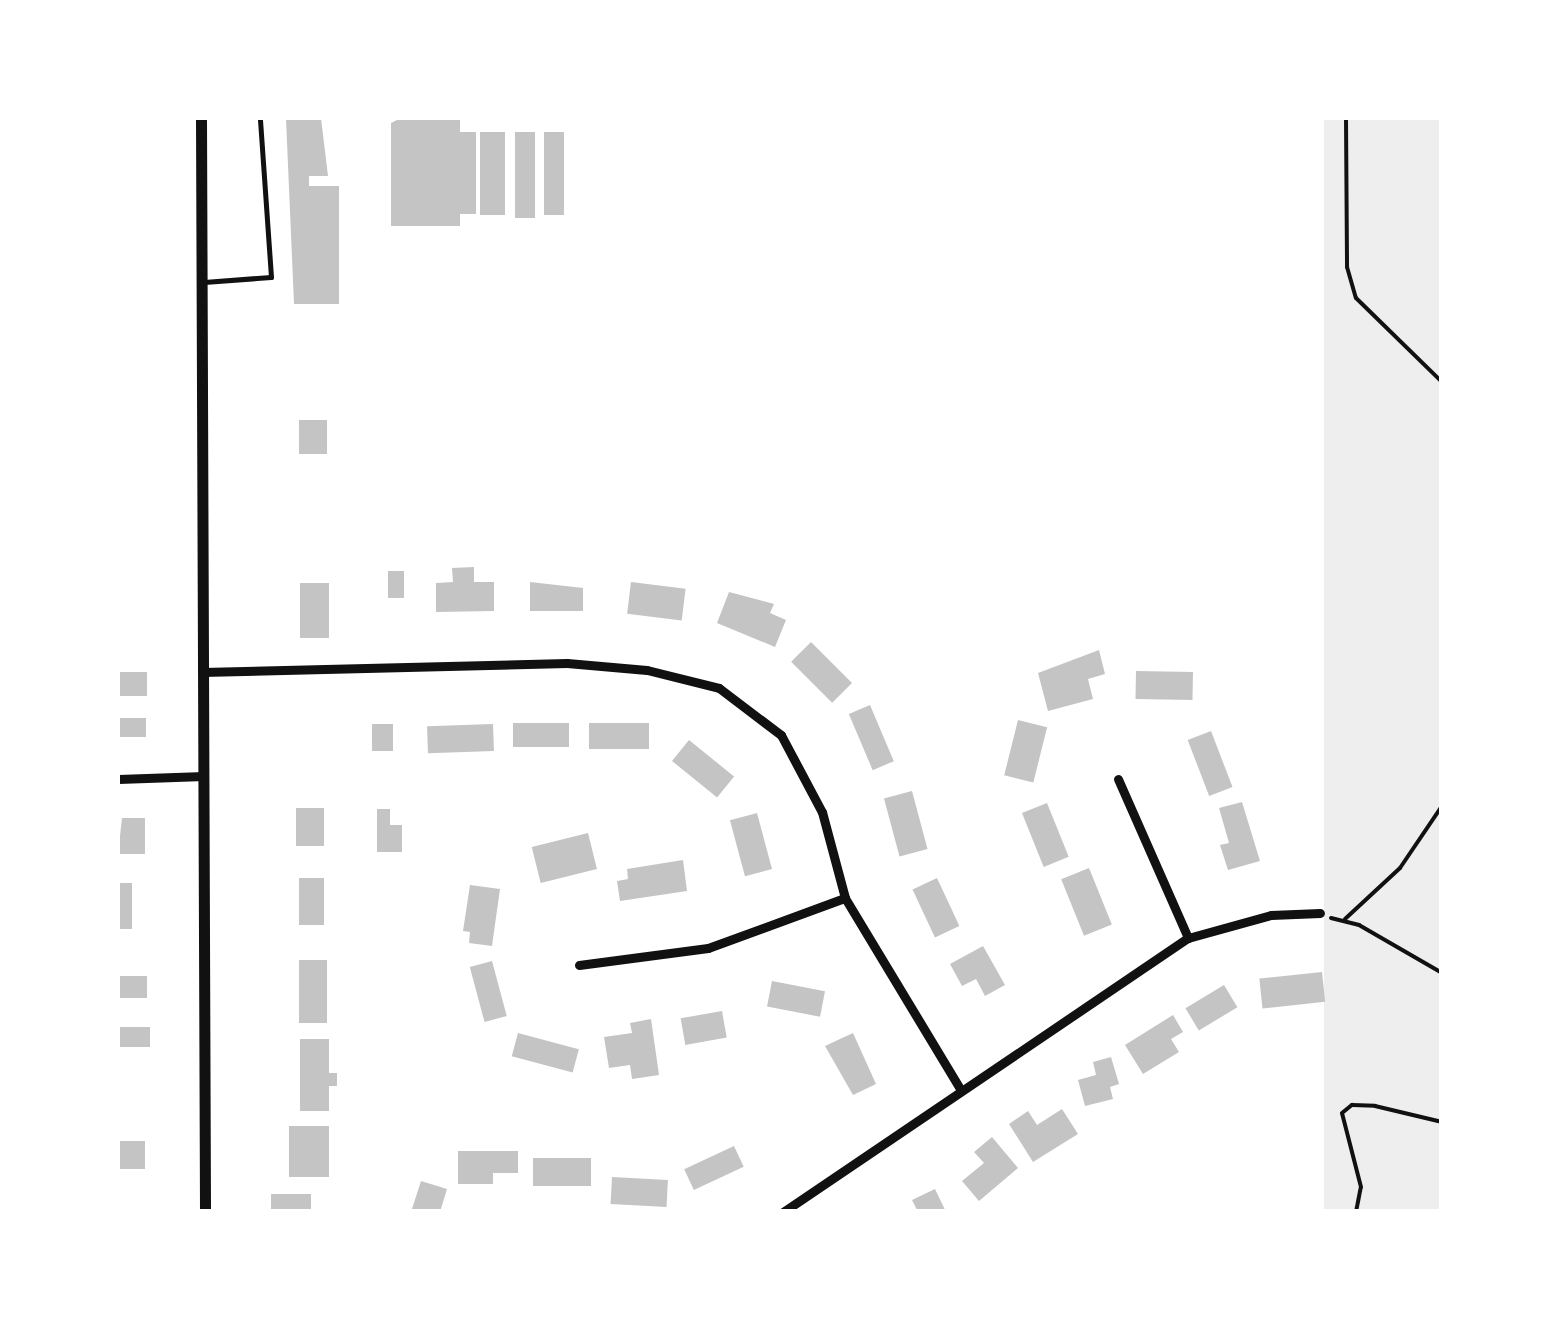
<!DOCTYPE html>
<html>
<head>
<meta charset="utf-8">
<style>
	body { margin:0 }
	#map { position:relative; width:1559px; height:1329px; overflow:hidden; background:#fff; font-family:Cabin,sans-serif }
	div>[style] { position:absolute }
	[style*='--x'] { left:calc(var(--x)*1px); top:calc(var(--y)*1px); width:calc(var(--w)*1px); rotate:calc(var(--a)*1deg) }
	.green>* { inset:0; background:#eee; transform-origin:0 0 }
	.building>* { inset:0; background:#c4c4c4; transform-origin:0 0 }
	.path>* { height:4px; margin:-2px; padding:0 2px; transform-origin:2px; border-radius:2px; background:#111 }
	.service>* { height:5px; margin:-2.5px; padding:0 2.5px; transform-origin:2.5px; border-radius:2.5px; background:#111 }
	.minor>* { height:9px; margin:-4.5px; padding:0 4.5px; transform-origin:4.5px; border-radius:4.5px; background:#111 }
	.tertiary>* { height:11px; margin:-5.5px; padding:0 5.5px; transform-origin:5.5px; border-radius:5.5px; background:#111 }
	span { translate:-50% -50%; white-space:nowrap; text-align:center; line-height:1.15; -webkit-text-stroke:8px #fff; paint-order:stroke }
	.frame { position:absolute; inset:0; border:120px solid #fff; pointer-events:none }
</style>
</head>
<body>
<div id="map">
	<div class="green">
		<div style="left:1324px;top:118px;width:117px;height:1093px"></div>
	</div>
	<div class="building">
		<div style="clip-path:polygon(321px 118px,328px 176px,309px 176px,309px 186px,339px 186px,339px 304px,294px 304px,286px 119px)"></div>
		<div style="clip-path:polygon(401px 118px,460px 118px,460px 132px,476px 132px,476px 214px,460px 214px,460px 226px,391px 226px,391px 123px)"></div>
		<div style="left:480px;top:132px;width:25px;height:83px"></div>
		<div style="left:515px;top:132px;width:20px;height:86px"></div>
		<div style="left:544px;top:132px;width:20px;height:83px"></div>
		<div style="left:299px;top:420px;width:28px;height:34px"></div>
		<div style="clip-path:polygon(474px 567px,474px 582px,494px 582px,494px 611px,436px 612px,436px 583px,453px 582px,452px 568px)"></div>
		<div style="left:388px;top:571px;width:16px;height:27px"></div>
		<div style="clip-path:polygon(530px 582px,583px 588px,583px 611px,530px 611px)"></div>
		<div style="left:631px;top:582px;width:55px;height:32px;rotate:7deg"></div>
		<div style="left:300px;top:583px;width:29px;height:55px"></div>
		<div style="clip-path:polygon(729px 592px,774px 604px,770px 613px,786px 620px,775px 647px,717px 623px)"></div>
		<div style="left:811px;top:642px;width:58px;height:28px;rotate:45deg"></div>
		<div style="clip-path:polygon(1099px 650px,1105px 674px,1088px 679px,1093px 699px,1048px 711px,1038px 673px)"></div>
		<div style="left:1136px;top:671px;width:57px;height:28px;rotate:1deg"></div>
		<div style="left:118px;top:672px;width:29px;height:24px"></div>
		<div style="left:870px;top:705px;width:61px;height:23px;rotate:67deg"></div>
		<div style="left:118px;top:718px;width:28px;height:19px"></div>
		<div style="left:1018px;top:720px;width:30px;height:57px;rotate:14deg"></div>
		<div style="left:513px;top:723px;width:56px;height:24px"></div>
		<div style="left:589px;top:723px;width:60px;height:26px"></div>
		<div style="left:372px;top:724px;width:21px;height:27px"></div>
		<div style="left:493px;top:724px;width:27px;height:66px;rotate:88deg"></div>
		<div style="left:1211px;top:731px;width:60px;height:25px;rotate:69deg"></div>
		<div style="left:689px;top:740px;width:58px;height:27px;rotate:39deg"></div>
		<div style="left:912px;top:791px;width:60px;height:29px;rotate:75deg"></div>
		<div style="clip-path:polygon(1242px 802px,1260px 861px,1228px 870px,1220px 845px,1229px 843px,1219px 808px)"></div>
		<div style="left:1047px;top:803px;width:58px;height:27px;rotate:68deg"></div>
		<div style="left:296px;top:808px;width:28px;height:38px"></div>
		<div style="clip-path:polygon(377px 809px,390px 809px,390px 825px,402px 825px,402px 852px,377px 852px)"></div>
		<div style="left:757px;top:813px;width:58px;height:28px;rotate:75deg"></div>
		<div style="clip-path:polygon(122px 818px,145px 818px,145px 854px,118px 854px)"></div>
		<div style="left:588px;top:833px;width:37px;height:58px;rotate:76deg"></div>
		<div style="clip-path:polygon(683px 860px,687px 891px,620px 901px,617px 881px,628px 879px,627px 869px)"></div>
		<div style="left:1089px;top:868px;width:61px;height:30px;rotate:68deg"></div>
		<div style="left:299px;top:878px;width:25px;height:47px"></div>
		<div style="left:937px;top:878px;width:53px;height:27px;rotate:65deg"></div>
		<div style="left:118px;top:883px;width:14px;height:46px"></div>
		<div style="clip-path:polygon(470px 885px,500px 889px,492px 946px,469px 943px,470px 932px,463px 931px)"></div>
		<div style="clip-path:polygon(983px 946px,1005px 985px,985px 996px,976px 979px,962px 986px,950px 964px)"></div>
		<div style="left:299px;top:960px;width:28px;height:63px"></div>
		<div style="left:492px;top:961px;width:57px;height:23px;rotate:75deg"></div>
		<div style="left:1322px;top:972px;width:30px;height:63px;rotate:84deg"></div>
		<div style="left:118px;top:976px;width:29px;height:22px"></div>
		<div style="left:772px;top:981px;width:54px;height:26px;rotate:11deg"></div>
		<div style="left:1224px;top:985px;width:26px;height:45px;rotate:59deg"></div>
		<div style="left:722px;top:1011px;width:27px;height:42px;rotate:80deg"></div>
		<div style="clip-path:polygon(1173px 1015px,1183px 1032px,1171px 1039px,1179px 1052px,1143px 1074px,1125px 1045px)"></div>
		<div style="clip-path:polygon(651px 1019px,659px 1075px,632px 1079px,630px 1065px,609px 1068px,604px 1037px,632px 1033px,630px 1023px)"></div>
		<div style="left:119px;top:1027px;width:31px;height:20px"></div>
		<div style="left:518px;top:1033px;width:63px;height:24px;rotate:15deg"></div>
		<div style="clip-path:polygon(853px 1033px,876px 1084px,853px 1095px,825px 1046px)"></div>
		<div style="clip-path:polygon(300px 1039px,329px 1039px,329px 1073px,337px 1073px,337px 1086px,329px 1086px,329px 1111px,300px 1111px)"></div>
		<div style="clip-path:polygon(1111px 1057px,1119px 1084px,1110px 1087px,1113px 1099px,1085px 1106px,1078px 1080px,1096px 1075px,1093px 1062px)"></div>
		<div style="clip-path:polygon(1062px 1109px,1078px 1134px,1033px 1162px,1009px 1124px,1028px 1111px,1037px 1125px)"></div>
		<div style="left:289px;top:1126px;width:40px;height:51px"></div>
		<div style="clip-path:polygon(992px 1137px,1018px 1168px,979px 1201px,962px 1181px,984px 1163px,974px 1152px)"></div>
		<div style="left:118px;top:1141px;width:27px;height:28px"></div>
		<div style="left:734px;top:1146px;width:23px;height:55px;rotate:65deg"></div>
		<div style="clip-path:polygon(458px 1151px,518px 1151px,518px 1173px,493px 1173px,493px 1184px,458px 1184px)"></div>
		<div style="left:533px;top:1158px;width:58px;height:28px"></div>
		<div style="left:612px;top:1177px;width:56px;height:27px;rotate:3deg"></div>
		<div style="clip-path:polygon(421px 1181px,447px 1189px,440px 1212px,411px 1212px)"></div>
		<div style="clip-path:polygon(935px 1189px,946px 1212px,918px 1212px,912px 1200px)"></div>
		<div style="left:271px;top:1194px;width:40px;height:18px"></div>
	</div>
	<div class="path">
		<div style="--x:1346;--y:118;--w:149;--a:89.6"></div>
		<div style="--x:1347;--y:267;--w:32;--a:74"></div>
		<div style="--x:1356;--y:298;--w:120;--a:44.3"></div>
		<div style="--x:1442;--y:810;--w:108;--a:90"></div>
		<div style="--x:1331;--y:918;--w:29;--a:14"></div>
		<div style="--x:1359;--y:925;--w:96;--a:30"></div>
		<div style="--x:1345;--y:919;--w:75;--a:-42.8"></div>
		<div style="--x:1400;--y:868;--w:75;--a:-55.9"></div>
		<div style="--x:1356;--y:1212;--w:25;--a:-79"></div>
		<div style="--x:1361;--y:1187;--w:76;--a:-104.4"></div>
		<div style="--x:1342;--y:1113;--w:13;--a:-39"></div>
		<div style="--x:1352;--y:1105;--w:23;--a:2"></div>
		<div style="--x:1375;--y:1106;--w:69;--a:13.4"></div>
	</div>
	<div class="service">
		<div style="--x:204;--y:282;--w:67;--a:-4.3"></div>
		<div style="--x:271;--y:277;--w:159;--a:-94"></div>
	</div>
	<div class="minor">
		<div style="--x:202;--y:672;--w:365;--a:-1.4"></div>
		<div style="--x:567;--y:663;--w:80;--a:5"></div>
		<div style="--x:647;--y:670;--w:74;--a:14"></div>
		<div style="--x:719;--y:688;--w:78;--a:37.2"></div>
		<div style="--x:781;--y:735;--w:87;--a:62"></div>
		<div style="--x:822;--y:812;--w:89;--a:75"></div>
		<div style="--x:845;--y:898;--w:221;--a:58.9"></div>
		<div style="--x:118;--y:779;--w:86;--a:-2"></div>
		<div style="--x:1118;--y:779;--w:174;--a:66.2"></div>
		<div style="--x:579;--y:965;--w:130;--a:-7.5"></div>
		<div style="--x:708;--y:948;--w:146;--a:-20.1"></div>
		<div style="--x:783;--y:1212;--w:489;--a:-34.1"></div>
		<div style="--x:1188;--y:938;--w:86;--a:-15.5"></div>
		<div style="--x:1271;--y:915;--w:49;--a:-2.3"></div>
	</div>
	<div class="tertiary">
		<div style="--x:201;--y:118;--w:1094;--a:89.79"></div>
	</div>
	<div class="frame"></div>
</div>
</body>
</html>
